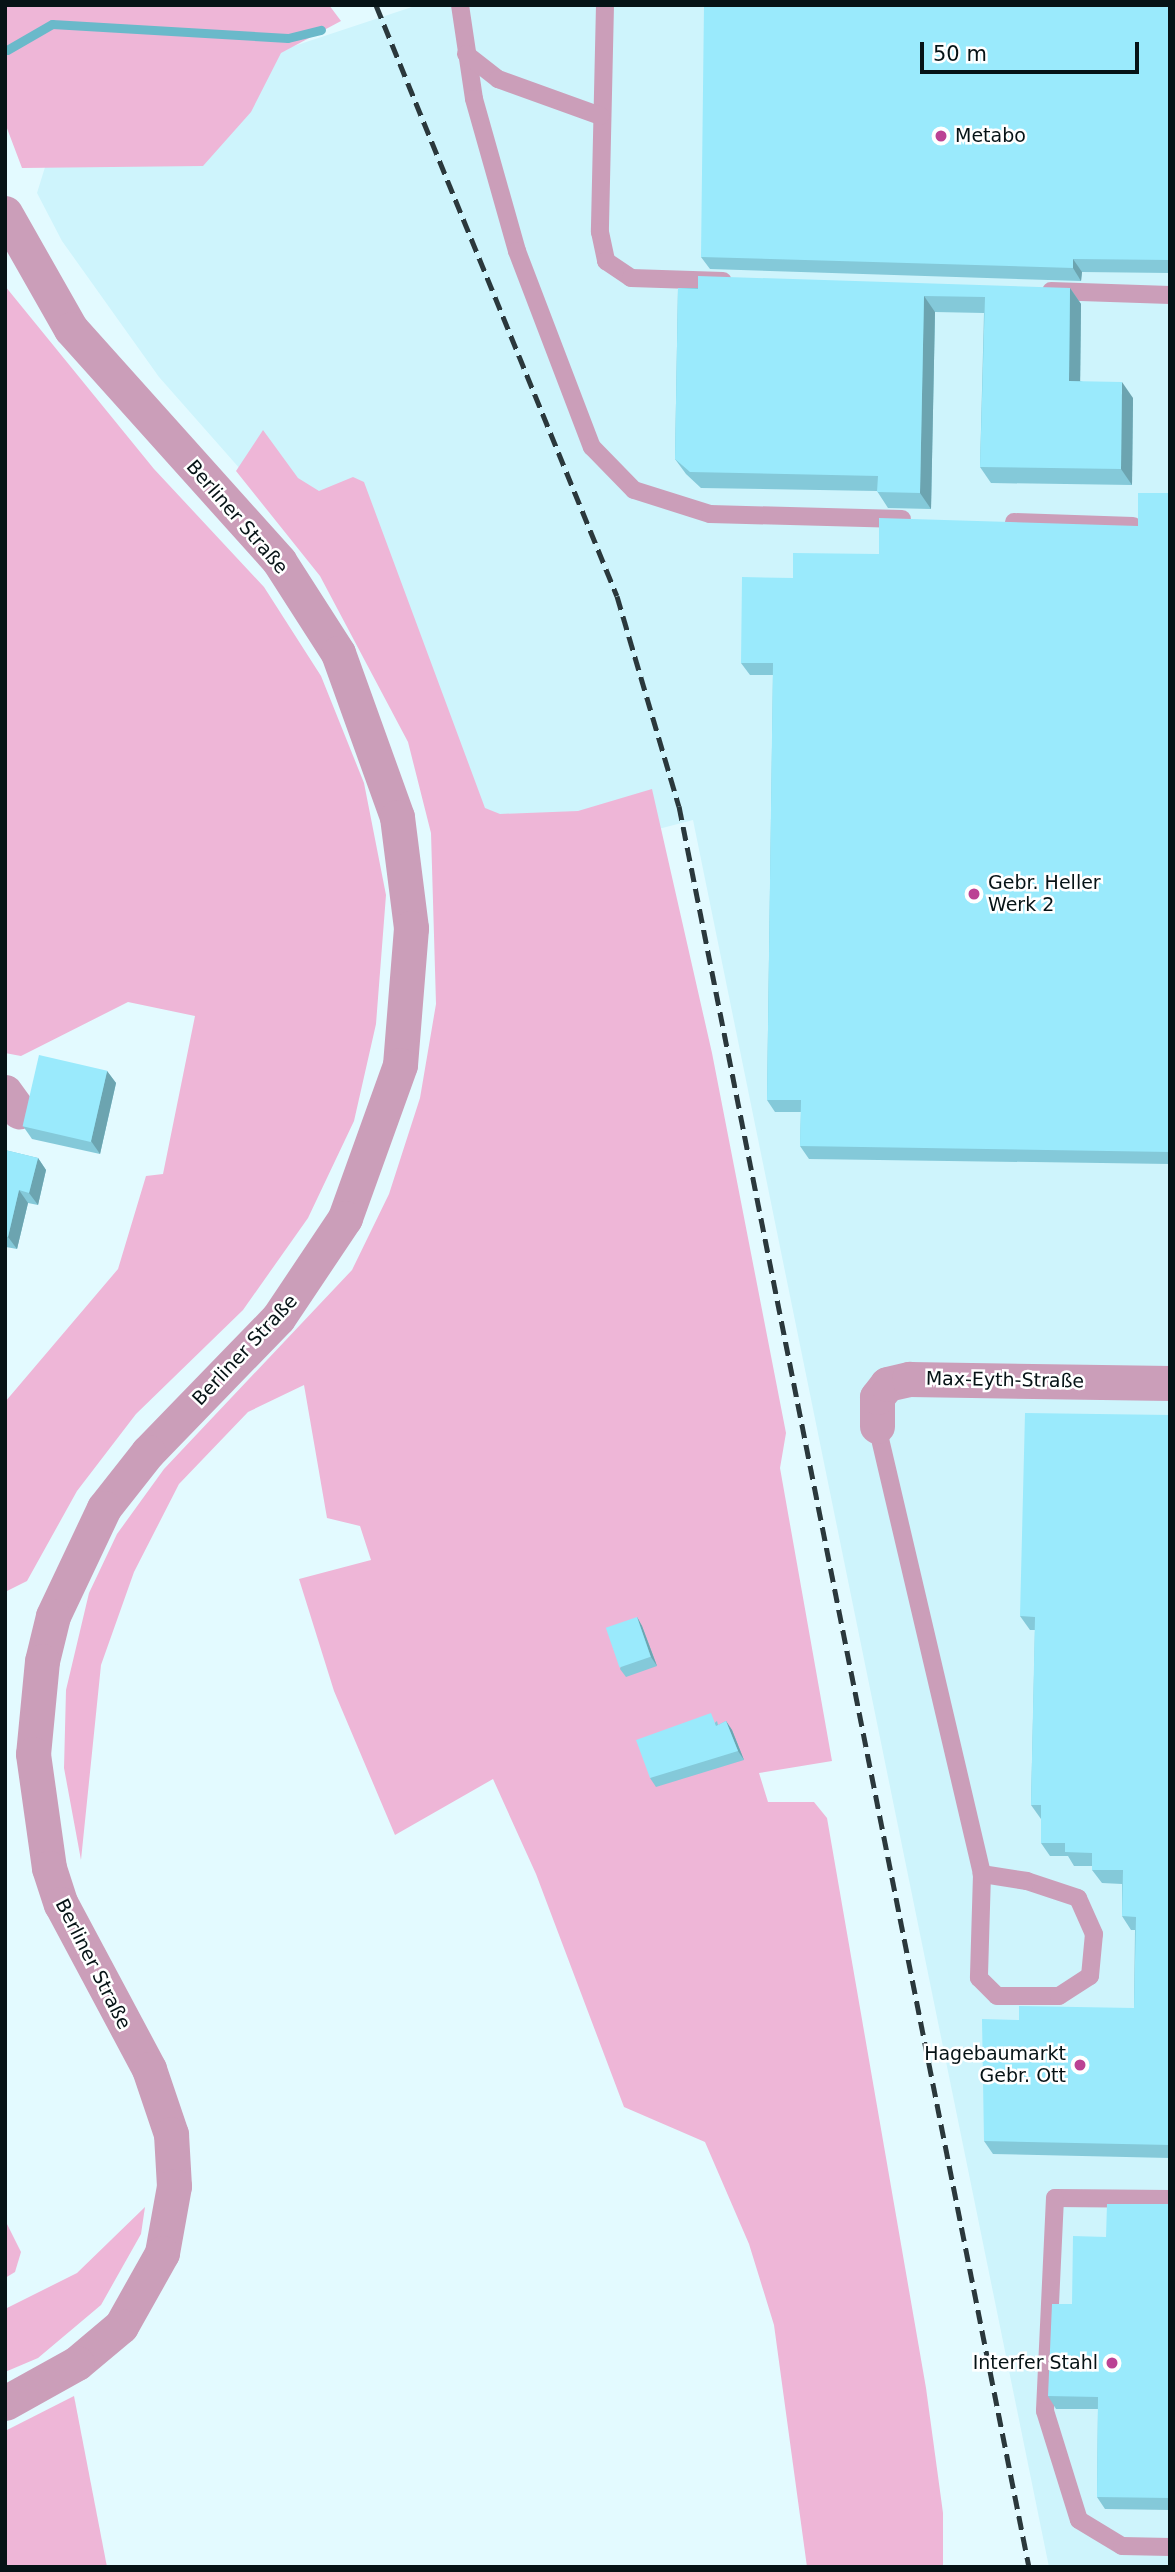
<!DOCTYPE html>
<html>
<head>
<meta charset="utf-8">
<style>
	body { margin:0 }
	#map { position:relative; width:1175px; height:2572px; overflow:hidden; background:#e3faff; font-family:"DejaVu Sans",sans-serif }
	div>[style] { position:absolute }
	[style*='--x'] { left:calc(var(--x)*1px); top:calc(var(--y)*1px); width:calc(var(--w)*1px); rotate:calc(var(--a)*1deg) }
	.built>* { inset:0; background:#cef4fc }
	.green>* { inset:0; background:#eeb6d7 }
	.stream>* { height:9px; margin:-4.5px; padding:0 4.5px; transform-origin:4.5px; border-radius:4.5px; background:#6ab9ca }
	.service>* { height:18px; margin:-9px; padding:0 9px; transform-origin:9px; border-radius:9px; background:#cb9eb9 }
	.minor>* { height:35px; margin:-17.5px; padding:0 17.5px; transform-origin:17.5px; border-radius:17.5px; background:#cb9eb9 }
	.rail>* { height:5px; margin-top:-2.5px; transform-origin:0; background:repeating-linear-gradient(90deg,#2a383c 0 14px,transparent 0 21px) }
	.wall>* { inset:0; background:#84c9d9 }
	.shaded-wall>* { inset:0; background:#6ca4b0 }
	.building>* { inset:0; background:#9aeafc; transform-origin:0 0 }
	.dots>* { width:19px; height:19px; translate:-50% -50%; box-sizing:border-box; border:4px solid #fff; border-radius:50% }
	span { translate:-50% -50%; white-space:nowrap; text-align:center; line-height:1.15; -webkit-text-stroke:5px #fff; paint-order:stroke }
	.poi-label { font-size:19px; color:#061316 }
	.left { translate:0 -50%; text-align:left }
	.right { translate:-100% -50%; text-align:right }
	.street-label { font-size:19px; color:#061316 }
	.frame { position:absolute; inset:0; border:7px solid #061316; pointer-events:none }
	.scale { position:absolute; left:920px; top:42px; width:219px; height:32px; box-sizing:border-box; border:4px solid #061316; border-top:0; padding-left:9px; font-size:21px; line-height:24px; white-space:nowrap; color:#061316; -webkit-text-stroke:5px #fff; paint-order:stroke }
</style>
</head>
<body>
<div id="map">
	<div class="built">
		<div style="clip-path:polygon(418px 5px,1170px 5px,1170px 2567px,1049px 2567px,693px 820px,601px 844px,465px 830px,307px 545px,159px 377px,62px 241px,37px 193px,50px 151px,279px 51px)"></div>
	</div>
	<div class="green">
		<div style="clip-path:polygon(5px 5px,329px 5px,341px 21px,281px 53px,251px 112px,203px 166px,22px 168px,5px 123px)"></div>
		<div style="clip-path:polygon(5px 286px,154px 469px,264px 587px,321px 676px,364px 783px,386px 895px,376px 1024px,354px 1121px,308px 1218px,243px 1310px,136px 1414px,77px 1491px,27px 1581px,5px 1592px,5px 1402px,118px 1269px,146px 1176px,163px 1174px,195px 1016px,128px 1002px,21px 1056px,5px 1053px)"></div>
		<div style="clip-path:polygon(263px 430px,298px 478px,319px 491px,353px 477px,364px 482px,485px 808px,500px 814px,578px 811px,652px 789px,712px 1053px,786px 1433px,780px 1468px,832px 1761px,759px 1773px,768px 1802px,814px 1802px,827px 1818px,926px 2388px,943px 2513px,943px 2567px,807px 2567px,774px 2325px,749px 2244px,705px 2142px,624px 2107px,536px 1874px,493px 1779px,395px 1835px,334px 1691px,299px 1579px,371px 1560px,360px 1526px,327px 1518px,304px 1385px,248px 1412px,179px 1484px,134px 1572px,101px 1665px,81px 1860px,64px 1768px,66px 1690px,89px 1593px,117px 1534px,164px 1469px,352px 1270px,389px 1194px,420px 1098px,436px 1004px,431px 833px,408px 742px,320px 576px,236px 471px)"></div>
		<div style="clip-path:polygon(145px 2207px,141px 2234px,101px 2305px,38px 2358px,5px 2372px,5px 2309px,77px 2273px)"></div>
		<div style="clip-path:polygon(5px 2220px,21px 2252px,15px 2272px,5px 2278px)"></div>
		<div style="clip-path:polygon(74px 2396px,107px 2567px,5px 2567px,5px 2431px)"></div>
	</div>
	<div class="stream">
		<div style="--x:7;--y:50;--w:52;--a:-30"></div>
		<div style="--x:52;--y:24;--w:236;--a:3.4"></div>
		<div style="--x:288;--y:38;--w:34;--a:-14"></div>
	</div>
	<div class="service">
		<div style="--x:460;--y:5;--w:95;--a:81.5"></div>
		<div style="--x:474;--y:99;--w:158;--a:74.2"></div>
		<div style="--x:517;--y:251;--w:210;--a:69.1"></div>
		<div style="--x:592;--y:447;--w:60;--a:45.7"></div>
		<div style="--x:634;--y:490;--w:80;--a:17.5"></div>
		<div style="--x:710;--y:514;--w:192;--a:1.5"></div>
		<div style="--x:605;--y:5;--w:227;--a:91.3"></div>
		<div style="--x:600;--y:232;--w:30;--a:78"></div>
		<div style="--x:606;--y:261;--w:30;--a:34"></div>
		<div style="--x:631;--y:278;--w:92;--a:1.9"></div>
		<div style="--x:466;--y:54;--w:41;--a:38"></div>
		<div style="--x:498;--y:79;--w:109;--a:19.8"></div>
		<div style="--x:1051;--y:291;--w:119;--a:1.9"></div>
		<div style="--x:1014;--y:522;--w:119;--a:1.9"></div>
		<div style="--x:877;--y:1426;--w:460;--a:76.8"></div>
		<div style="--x:982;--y:1874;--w:104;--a:91.7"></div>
		<div style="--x:979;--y:1978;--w:25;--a:45"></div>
		<div style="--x:997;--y:1996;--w:62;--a:0"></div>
		<div style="--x:1059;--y:1996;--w:37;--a:-33"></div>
		<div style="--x:1090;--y:1976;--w:42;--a:-84.6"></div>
		<div style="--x:1094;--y:1934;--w:39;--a:-114"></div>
		<div style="--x:1078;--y:1898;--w:54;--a:-161.6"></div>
		<div style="--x:1027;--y:1881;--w:46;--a:-171.2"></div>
		<div style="--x:1170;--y:2199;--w:115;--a:-179.5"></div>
		<div style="--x:1055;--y:2198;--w:213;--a:92.7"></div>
		<div style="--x:1045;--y:2411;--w:114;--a:72.7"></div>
		<div style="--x:1079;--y:2520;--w:50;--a:31.2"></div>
		<div style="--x:1122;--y:2546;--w:48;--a:1.2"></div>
	</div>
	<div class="minor">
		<div style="--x:5;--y:213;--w:133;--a:60.4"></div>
		<div style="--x:71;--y:329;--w:312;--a:48.1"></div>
		<div style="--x:279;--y:561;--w:109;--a:57.3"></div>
		<div style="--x:338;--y:653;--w:174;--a:70.2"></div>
		<div style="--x:397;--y:817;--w:112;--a:82.8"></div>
		<div style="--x:411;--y:928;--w:137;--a:94.6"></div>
		<div style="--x:400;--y:1065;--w:163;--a:109.8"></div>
		<div style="--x:345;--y:1218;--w:120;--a:123.8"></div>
		<div style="--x:278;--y:1318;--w:187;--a:134.1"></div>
		<div style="--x:148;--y:1452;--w:71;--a:128.2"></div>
		<div style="--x:104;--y:1508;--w:119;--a:115.3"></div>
		<div style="--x:53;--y:1616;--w:46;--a:103.7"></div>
		<div style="--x:42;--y:1661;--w:93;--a:95.5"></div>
		<div style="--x:33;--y:1754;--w:115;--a:82"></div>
		<div style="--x:49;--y:1868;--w:38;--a:72"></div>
		<div style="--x:61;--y:1904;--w:187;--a:61.9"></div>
		<div style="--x:149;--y:2069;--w:69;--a:71.3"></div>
		<div style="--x:171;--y:2134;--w:52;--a:86.7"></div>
		<div style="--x:174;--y:2186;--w:68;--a:100.2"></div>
		<div style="--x:162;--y:2253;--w:84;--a:119.3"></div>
		<div style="--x:121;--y:2326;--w:57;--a:139.9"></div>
		<div style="--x:77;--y:2363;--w:82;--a:150.9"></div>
		<div style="--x:5;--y:1092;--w:24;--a:54"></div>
		<div style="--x:877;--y:1426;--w:29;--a:-90"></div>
		<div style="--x:877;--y:1397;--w:16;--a:-52"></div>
		<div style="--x:887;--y:1384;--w:23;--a:-13"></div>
		<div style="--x:909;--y:1379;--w:261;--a:0.9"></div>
	</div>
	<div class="rail">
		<div style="--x:376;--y:5;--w:638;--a:67.82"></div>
		<div style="--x:617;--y:596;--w:219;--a:73.6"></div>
		<div style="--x:679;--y:806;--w:1795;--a:78.76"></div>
	</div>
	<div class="wall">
		<div style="clip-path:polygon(1170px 5px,1170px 273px,1082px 272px,1081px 281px,710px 269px,701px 257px)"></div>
		<div style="clip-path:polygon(678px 288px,1070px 288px,1081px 304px,1080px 381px,1133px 398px,1132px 485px,991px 483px,980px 467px,984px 313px,935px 312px,931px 509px,888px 508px,877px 491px,701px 488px,686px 474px,675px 459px)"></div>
		<div style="clip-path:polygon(1170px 493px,1170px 1164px,809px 1159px,800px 1146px,801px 1112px,775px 1112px,767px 1100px,773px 675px,750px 675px,741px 663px,793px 578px,879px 554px,1138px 526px)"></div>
		<div style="clip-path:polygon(107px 1071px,116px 1083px,100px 1154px,32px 1139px,23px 1126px)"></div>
		<div style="clip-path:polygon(5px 1150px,38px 1158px,46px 1170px,38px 1205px,28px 1203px,17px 1249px,6px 1247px,5px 1250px)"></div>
		<div style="clip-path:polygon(1170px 1415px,1170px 2158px,993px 2154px,984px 2141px,1019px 2020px,1134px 2008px,1135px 1930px,1131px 1930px,1122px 1916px,1122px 1884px,1102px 1883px,1092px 1870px,1092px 1866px,1074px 1866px,1068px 1856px,1050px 1856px,1041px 1843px,1041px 1819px,1031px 1805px,1035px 1630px,1030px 1630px,1020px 1616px)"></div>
		<div style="clip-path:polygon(637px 1617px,642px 1626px,657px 1666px,626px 1677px,620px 1669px)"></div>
		<div style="clip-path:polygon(717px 1721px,718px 1725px,726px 1721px,732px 1730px,744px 1760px,656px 1787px,650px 1778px)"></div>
		<div style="clip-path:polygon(1170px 2204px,1170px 2510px,1105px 2509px,1097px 2497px,1098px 2409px,1056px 2409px,1048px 2396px,1072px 2304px,1106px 2237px)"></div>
	</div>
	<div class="shaded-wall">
		<div style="clip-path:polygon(1073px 259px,1082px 272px,1081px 281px,1073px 268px)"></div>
		<div style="clip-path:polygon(1070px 288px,1081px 304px,1080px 397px,1069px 381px)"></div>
		<div style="clip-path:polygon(924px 296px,935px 312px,931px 509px,920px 493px)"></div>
		<div style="clip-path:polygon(1122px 382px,1133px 398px,1132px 485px,1121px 469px)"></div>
		<div style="clip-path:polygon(107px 1071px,116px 1083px,100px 1154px,91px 1141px)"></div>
		<div style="clip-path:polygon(38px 1158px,46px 1170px,38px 1205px,29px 1193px)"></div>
		<div style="clip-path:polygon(19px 1190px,28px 1203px,17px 1249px,8px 1237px)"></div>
		<div style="clip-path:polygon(637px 1617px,642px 1626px,657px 1666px,651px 1657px)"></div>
		<div style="clip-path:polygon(726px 1721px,732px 1730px,744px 1760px,738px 1751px)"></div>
	</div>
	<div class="building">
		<div style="clip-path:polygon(704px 5px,1170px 5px,1170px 260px,1073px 259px,1073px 268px,701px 257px)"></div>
		<div style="clip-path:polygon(698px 276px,1070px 288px,1069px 381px,1122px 382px,1121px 469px,980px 467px,985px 297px,924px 296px,920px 493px,877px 492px,878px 476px,690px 472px,675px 459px,678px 288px,698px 289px)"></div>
		<div style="clip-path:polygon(1138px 493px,1170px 493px,1170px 1152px,800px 1146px,801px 1100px,767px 1100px,773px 663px,741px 663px,742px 577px,793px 578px,793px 553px,879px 554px,879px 518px,1138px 526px)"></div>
		<div style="left:39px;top:1055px;width:70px;height:73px;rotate:13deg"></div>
		<div style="clip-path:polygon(5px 1150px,38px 1158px,29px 1193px,19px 1190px,8px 1237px,5px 1236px)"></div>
		<div style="clip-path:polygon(1025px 1413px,1170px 1415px,1170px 2145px,984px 2141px,982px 2019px,1019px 2020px,1019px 2006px,1134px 2008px,1136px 1917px,1122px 1916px,1123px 1870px,1092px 1870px,1092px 1853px,1065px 1852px,1065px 1843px,1041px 1843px,1041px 1805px,1031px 1805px,1035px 1617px,1020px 1616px)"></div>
		<div style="left:637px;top:1617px;width:42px;height:33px;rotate:71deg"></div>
		<div style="clip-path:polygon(711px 1713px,716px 1726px,726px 1721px,738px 1751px,650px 1778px,636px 1740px)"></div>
		<div style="clip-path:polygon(1107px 2204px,1170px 2204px,1170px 2498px,1097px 2497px,1098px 2397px,1048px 2396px,1052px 2304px,1072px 2304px,1073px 2236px,1106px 2237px)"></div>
	</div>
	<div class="dots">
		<div style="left:941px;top:136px;background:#bb4294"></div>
		<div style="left:974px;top:894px;background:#bb4294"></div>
		<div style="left:1080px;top:2065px;background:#bb4294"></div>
		<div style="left:1112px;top:2363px;background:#bb4294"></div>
	</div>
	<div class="poi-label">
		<span class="left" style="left:955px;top:136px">Metabo</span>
		<span class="left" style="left:988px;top:894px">Gebr. Heller<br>Werk 2</span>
		<span class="right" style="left:1066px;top:2065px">Hagebaumarkt<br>Gebr. Ott</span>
		<span class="right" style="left:1098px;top:2363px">Interfer Stahl</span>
	</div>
	<div class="street-label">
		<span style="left:237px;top:517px;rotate:49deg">Berliner Straße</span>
		<span style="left:245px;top:1350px;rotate:-47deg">Berliner Straße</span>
		<span style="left:1005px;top:1380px;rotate:1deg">Max-Eyth-Straße</span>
		<span style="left:93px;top:1964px;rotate:63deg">Berliner Straße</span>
	</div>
	<div class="frame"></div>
	<div class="scale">50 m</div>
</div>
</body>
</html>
